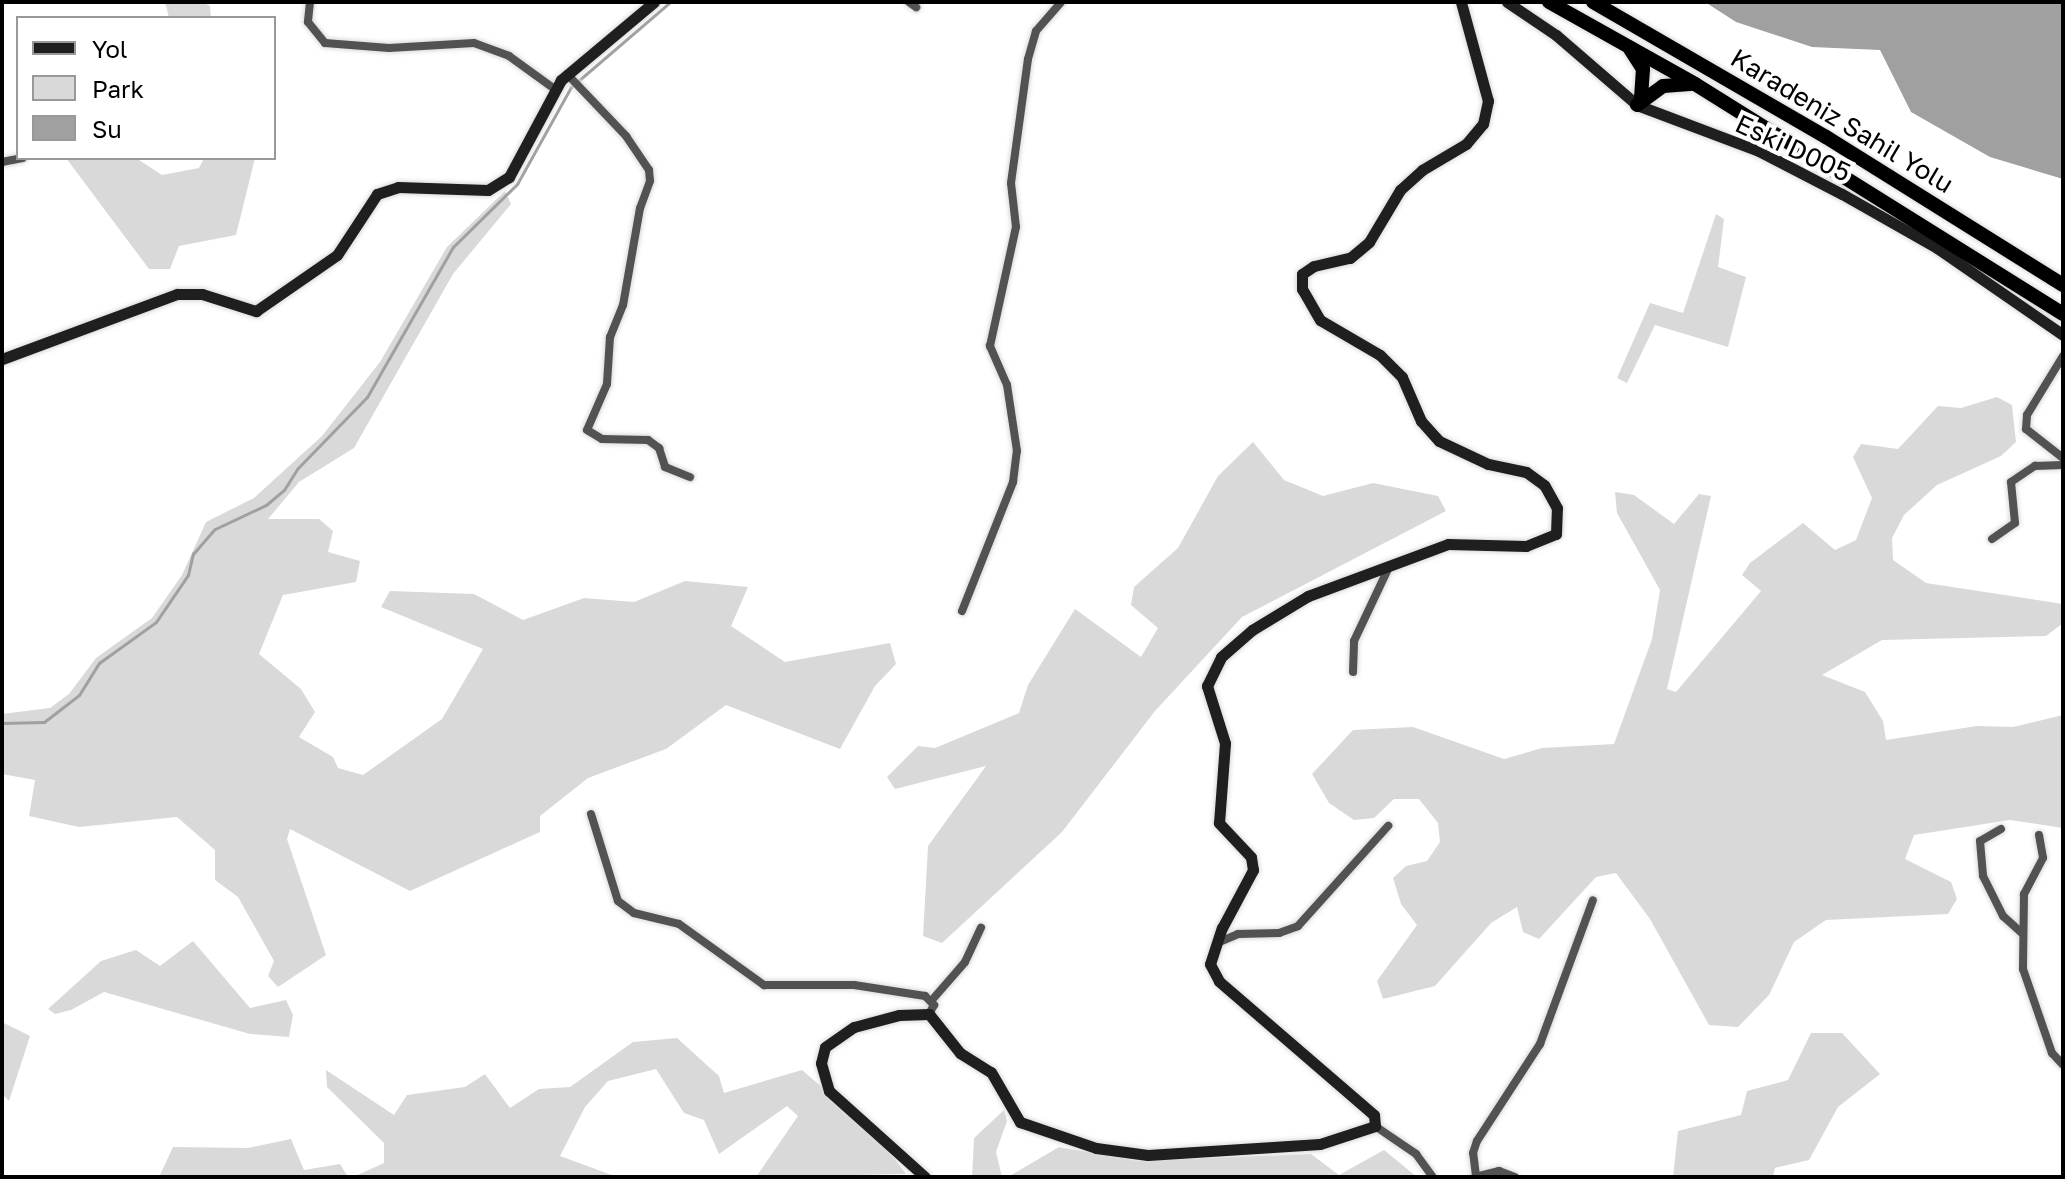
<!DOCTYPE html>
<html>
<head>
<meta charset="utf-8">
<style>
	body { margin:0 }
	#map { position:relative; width:2065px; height:1179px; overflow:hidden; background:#fff; font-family:"Golos Text",sans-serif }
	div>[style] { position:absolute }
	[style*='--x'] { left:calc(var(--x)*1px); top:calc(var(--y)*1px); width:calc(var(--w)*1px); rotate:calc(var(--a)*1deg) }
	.green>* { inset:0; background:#d9d9d9 }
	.water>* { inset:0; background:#a0a0a0 }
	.stream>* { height:3px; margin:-1.5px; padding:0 1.5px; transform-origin:1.5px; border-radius:1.5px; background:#a0a0a0 }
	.roads { filter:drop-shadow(0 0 2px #dbdbdb) drop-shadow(0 0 2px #dbdbdb) }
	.street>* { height:8px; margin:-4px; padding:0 4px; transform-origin:4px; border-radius:4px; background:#525252 }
	.secondary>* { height:11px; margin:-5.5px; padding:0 5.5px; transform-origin:5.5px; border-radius:5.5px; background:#1f1f1f }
	.highway>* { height:14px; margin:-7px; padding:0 7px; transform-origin:7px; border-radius:7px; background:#000 }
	span { translate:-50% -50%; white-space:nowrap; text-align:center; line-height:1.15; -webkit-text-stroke:8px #fff; paint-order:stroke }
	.street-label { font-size:26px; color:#000 }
	.frame { position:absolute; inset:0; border:4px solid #000; pointer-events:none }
	.legend { position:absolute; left:16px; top:16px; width:260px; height:144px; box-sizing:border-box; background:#fff; border:2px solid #999; margin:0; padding:10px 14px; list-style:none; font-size:24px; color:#000 }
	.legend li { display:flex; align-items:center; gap:16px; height:40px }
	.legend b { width:40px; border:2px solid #999 }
</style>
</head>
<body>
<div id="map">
	<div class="green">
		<div style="clip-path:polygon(165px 2px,202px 2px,210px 6px,211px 18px,169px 18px)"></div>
		<div style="clip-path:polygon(66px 158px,136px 158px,162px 175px,199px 168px,204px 158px,255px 158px,236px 235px,179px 246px,170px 269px,149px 269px)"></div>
		<div style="clip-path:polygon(505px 191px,511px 204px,453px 274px,354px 448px,299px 482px,268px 519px,319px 519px,333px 531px,328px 552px,360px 561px,356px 582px,283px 595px,259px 654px,301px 689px,315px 712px,299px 737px,333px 757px,338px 768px,363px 775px,442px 719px,483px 649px,381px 607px,390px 591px,474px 594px,523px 620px,584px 598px,634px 602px,685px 581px,748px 587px,731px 626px,785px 662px,890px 643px,896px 664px,875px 686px,840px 749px,726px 705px,666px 749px,588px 778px,540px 816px,540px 832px,410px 891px,290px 829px,287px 839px,326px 955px,278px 987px,268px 976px,274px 961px,238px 897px,215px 880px,215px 850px,177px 817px,79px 827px,29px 816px,35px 780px,2px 774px,2px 714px,50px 708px,69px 694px,96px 658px,152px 618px,182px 575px,206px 522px,254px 498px,322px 436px,380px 362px,447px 247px)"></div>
		<div style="clip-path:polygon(1716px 214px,1724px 219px,1718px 267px,1746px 277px,1728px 347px,1655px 325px,1627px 383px,1617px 378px,1650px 303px,1683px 313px)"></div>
		<div style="clip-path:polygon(1997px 397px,2012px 405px,2016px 442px,2001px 456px,1937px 485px,1904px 515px,1892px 538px,1893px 560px,1926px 583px,2063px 604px,2063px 623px,2046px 636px,1882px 640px,1822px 675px,1865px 692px,1883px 721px,1886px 740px,1977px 726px,2013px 727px,2063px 715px,2063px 828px,2010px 820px,1914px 835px,1905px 859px,1951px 882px,1957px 899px,1948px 914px,1826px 920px,1794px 942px,1769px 995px,1738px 1027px,1709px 1025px,1650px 919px,1616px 873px,1596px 877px,1539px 939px,1523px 932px,1517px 907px,1491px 923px,1435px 986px,1383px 999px,1377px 981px,1417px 925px,1401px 904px,1393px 878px,1406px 866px,1427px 861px,1440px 842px,1438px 823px,1419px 799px,1394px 799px,1374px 818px,1354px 820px,1329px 803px,1312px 774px,1353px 730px,1413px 727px,1504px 759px,1542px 748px,1614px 744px,1652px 639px,1660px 590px,1617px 513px,1615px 492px,1634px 495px,1674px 524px,1699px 494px,1711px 496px,1667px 689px,1676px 692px,1761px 591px,1742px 575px,1750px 563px,1803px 523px,1835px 550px,1856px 540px,1872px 498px,1853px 457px,1861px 444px,1898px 449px,1938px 406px,1961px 408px)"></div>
		<div style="clip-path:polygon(1253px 442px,1284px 480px,1323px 496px,1373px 483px,1438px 496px,1446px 511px,1242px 617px,1155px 711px,1062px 832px,942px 943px,923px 936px,928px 846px,986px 766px,895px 789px,887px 777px,918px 746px,935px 748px,1019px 713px,1028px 685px,1075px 609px,1141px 657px,1158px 628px,1131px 605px,1134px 587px,1178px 548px,1218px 476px)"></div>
		<div style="clip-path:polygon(193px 941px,250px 1008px,286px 1000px,293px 1015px,289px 1037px,250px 1034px,104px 992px,71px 1010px,55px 1014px,48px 1009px,101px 961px,136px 950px,160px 966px)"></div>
		<div style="clip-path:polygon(2px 1022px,30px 1036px,9px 1101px,2px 1094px)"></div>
		<div style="clip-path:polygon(1811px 1033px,1842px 1033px,1880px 1074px,1838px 1107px,1809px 1160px,1775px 1168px,1773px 1177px,1673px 1177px,1678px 1131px,1741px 1115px,1747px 1091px,1788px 1080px)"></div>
		<div style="clip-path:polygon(677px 1038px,719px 1076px,724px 1093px,802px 1070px,874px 1132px,906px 1174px,756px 1177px,798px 1116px,787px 1106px,719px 1154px,704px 1120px,684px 1113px,656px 1069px,608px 1081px,585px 1107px,560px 1156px,617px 1177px,353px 1177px,384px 1163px,384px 1143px,327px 1087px,326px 1070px,394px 1115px,407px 1095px,465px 1087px,485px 1074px,510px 1108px,539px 1089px,570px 1087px,633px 1042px)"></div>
		<div style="clip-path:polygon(1004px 1110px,1007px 1121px,996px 1152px,1002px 1177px,972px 1177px,974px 1138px)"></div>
		<div style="clip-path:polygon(291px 1139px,304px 1170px,340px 1164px,348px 1177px,159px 1177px,173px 1147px,248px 1148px)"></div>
		<div style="clip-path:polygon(1059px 1147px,1137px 1161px,1311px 1154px,1339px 1175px,1384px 1150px,1417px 1177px,1008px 1177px)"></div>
	</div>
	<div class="water">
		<div style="clip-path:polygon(1705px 2px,2063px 2px,2063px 179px,1990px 157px,1911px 112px,1880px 50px,1812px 47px,1736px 22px)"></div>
	</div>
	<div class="stream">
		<div style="--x:2;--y:723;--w:42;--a:-1.4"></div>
		<div style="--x:44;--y:722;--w:44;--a:-37.6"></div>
		<div style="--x:79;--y:695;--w:38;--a:-58"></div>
		<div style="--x:99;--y:663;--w:70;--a:-35.7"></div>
		<div style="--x:156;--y:622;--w:57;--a:-55.8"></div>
		<div style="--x:188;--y:575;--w:22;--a:-77"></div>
		<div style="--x:193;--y:554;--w:33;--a:-49"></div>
		<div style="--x:215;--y:529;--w:56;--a:-25.2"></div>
		<div style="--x:266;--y:505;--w:23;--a:-40"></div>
		<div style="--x:284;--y:490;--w:25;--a:-58"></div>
		<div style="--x:297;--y:469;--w:100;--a:-45.8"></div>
		<div style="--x:367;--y:397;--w:173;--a:-60.2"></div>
		<div style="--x:453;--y:247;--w:90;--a:-44.5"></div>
		<div style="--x:517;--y:184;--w:111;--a:-60.9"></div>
		<div style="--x:571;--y:87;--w:130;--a:-40.6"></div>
	</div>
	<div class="roads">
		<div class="street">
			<div style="--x:310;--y:2;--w:20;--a:96"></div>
			<div style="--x:308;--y:22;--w:27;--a:51"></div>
			<div style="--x:325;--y:43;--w:64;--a:4.5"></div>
			<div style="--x:389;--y:48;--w:85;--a:-3.4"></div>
			<div style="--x:474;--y:43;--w:37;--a:20"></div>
			<div style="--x:509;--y:56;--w:58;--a:35.9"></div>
			<div style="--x:909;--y:2;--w:9;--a:36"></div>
			<div style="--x:567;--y:74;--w:86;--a:46.4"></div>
			<div style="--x:626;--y:136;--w:41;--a:55.9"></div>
			<div style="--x:649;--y:170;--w:11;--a:85"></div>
			<div style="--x:650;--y:181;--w:29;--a:110"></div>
			<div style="--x:640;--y:208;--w:98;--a:99.9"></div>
			<div style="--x:623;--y:305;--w:35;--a:112"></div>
			<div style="--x:610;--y:337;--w:47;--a:93.7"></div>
			<div style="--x:607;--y:384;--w:50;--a:113.5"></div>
			<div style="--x:587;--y:430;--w:17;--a:31"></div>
			<div style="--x:602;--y:439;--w:46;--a:1.2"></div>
			<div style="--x:648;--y:440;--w:14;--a:36"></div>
			<div style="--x:659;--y:448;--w:20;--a:72"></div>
			<div style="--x:665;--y:467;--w:27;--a:22"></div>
			<div style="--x:2;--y:162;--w:21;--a:-11"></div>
			<div style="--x:2063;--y:356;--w:69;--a:121.4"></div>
			<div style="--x:2027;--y:415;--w:14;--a:94"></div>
			<div style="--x:2026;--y:429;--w:47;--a:38.1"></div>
			<div style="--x:1992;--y:539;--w:28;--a:-35"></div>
			<div style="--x:2015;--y:523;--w:41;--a:-95.6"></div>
			<div style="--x:2011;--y:482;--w:29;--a:-34"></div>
			<div style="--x:2035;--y:466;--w:28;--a:-2"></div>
			<div style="--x:962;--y:611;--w:139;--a:-68.4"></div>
			<div style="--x:1013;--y:482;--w:31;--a:-83"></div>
			<div style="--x:1017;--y:451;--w:67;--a:-98.6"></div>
			<div style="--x:1007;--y:385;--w:43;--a:-113.6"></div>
			<div style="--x:990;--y:346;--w:122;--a:-77.7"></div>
			<div style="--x:1016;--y:227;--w:44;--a:-96.5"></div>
			<div style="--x:1011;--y:183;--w:125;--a:-82.2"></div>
			<div style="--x:1028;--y:59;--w:29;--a:-74"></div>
			<div style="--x:1036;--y:31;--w:38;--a:-49"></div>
			<div style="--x:1353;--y:672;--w:31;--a:-88"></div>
			<div style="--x:1354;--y:641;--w:84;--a:-64.7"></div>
			<div style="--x:591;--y:814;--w:91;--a:72.8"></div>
			<div style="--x:618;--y:901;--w:20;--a:37"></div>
			<div style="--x:634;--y:913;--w:46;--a:13.7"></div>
			<div style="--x:679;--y:924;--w:105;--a:35.7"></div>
			<div style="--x:764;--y:985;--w:90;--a:0"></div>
			<div style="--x:854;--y:985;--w:72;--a:8.8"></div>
			<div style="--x:925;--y:996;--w:13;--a:45"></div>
			<div style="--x:934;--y:1005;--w:10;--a:119"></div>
			<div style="--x:2001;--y:829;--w:24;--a:150"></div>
			<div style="--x:1980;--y:841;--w:35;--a:85"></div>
			<div style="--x:1983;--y:876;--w:45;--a:63.4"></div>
			<div style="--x:2003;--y:916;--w:25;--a:42"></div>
			<div style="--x:2039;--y:835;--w:23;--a:80"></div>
			<div style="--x:2043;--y:858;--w:41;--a:117.8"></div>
			<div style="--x:2024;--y:894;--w:75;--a:90.8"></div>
			<div style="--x:2023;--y:969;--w:89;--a:71"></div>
			<div style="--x:2052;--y:1053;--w:16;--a:47"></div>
			<div style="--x:1217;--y:943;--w:23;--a:-23"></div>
			<div style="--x:1238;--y:934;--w:41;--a:-1.4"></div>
			<div style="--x:1279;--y:933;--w:20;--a:-20"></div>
			<div style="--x:1298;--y:926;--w:135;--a:-48"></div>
			<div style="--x:932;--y:1000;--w:50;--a:-49"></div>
			<div style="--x:965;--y:962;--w:38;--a:-65"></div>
			<div style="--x:1375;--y:1126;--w:50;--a:34.3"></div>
			<div style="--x:1416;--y:1154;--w:29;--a:54"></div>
			<div style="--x:1476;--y:1176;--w:23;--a:-97"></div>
			<div style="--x:1473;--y:1153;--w:13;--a:-72"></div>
			<div style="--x:1477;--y:1141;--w:116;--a:-57"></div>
			<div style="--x:1540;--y:1044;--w:153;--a:-69.8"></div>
			<div style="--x:1475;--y:1177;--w:25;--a:-14"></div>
			<div style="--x:1499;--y:1171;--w:17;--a:21"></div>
		</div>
		<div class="secondary">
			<div style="--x:1507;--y:2;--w:59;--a:34"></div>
			<div style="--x:1556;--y:35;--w:107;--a:40.8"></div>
			<div style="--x:1637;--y:105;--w:130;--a:20.7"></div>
			<div style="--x:1759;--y:151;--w:93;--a:27.4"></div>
			<div style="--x:1842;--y:194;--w:109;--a:29.6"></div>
			<div style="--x:1937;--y:248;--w:153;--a:34.6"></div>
			<div style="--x:2;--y:359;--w:187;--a:-20.4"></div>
			<div style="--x:177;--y:294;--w:25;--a:0"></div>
			<div style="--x:202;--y:294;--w:57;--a:17.5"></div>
			<div style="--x:256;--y:311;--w:98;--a:-34.7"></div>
			<div style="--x:337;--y:255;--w:73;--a:-56.7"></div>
			<div style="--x:377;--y:194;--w:22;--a:-18"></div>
			<div style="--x:398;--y:187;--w:90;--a:1.9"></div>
			<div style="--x:488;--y:190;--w:25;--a:-32"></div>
			<div style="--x:509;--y:177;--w:110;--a:-61.8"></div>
			<div style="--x:561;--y:80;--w:121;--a:-40"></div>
			<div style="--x:925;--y:1177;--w:129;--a:-138.1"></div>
			<div style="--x:829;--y:1091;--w:29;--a:-106"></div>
			<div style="--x:821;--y:1063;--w:16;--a:-76"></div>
			<div style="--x:825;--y:1047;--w:35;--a:-35"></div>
			<div style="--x:854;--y:1027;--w:47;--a:-14.9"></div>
			<div style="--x:899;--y:1015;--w:30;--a:-2"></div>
			<div style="--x:929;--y:1014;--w:50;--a:51.5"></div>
			<div style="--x:960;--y:1053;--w:36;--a:32"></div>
			<div style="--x:991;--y:1072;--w:58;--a:59.9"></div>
			<div style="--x:1020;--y:1122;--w:80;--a:18.9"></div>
			<div style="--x:1096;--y:1148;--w:52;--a:7.7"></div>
			<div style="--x:1148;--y:1155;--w:172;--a:-3.7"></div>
			<div style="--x:1320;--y:1144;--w:58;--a:-18.1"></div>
			<div style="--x:1375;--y:1126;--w:11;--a:-95"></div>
			<div style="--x:1374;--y:1115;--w:205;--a:-139.2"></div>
			<div style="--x:1219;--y:981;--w:19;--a:-118"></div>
			<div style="--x:1210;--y:964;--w:38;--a:-72"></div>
			<div style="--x:1222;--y:928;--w:66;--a:-61.9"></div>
			<div style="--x:1253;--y:870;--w:13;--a:-99"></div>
			<div style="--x:1251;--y:857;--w:47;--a:-133.3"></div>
			<div style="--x:1219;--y:823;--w:80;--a:-85.7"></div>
			<div style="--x:1225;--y:743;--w:60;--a:-107.5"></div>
			<div style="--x:1207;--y:686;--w:32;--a:-64"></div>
			<div style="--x:1221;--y:657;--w:41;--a:-41.1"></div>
			<div style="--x:1252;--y:630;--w:66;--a:-31.3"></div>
			<div style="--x:1308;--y:596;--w:149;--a:-20.4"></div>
			<div style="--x:1448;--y:544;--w:78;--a:1.5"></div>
			<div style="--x:1526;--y:546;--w:32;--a:-22"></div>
			<div style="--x:1556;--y:534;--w:26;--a:-88"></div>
			<div style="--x:1557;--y:508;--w:26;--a:-119"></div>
			<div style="--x:1544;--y:485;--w:22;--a:-144"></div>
			<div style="--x:1526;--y:472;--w:39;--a:-168"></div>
			<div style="--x:1488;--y:464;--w:54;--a:-154.9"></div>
			<div style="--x:1439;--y:441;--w:27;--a:-132"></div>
			<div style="--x:1421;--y:421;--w:48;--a:-113.4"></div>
			<div style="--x:1402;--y:377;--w:31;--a:-135"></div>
			<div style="--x:1380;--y:355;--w:69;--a:-149.7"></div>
			<div style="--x:1320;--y:320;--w:36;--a:-120"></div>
			<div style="--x:1302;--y:289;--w:15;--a:-90"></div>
			<div style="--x:1302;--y:274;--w:14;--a:-34"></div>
			<div style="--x:1314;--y:266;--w:37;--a:-13"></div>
			<div style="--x:1350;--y:258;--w:25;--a:-40"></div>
			<div style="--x:1369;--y:242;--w:61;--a:-59.2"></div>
			<div style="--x:1400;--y:190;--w:30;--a:-42"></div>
			<div style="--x:1422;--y:170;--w:51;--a:-30.6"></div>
			<div style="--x:1466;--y:144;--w:26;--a:-50"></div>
			<div style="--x:1483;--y:124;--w:24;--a:-78"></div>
			<div style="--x:1488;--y:101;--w:103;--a:-105.3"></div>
		</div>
		<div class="highway">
			<div style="--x:1549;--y:2;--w:167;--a:29.3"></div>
			<div style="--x:1695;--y:84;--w:434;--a:32"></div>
			<div style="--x:1593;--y:2;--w:269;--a:30.1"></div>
			<div style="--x:1826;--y:137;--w:279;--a:32"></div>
			<div style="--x:1630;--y:49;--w:24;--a:57"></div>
			<div style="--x:1643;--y:69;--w:32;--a:94"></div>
			<div style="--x:1637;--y:105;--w:32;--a:-36"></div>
			<div style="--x:1663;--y:86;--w:27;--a:-4"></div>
		</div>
	</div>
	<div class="street-label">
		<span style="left:1842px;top:121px;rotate:31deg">Karadeniz Sahil Yolu</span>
		<span style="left:1793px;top:148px;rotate:25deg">Eski D005</span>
	</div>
	<div class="frame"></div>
	<ul class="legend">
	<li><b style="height:10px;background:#1f1f1f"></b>Yol</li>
	<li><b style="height:22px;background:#d9d9d9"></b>Park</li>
	<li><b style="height:22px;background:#a0a0a0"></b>Su</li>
	</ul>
</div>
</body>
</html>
